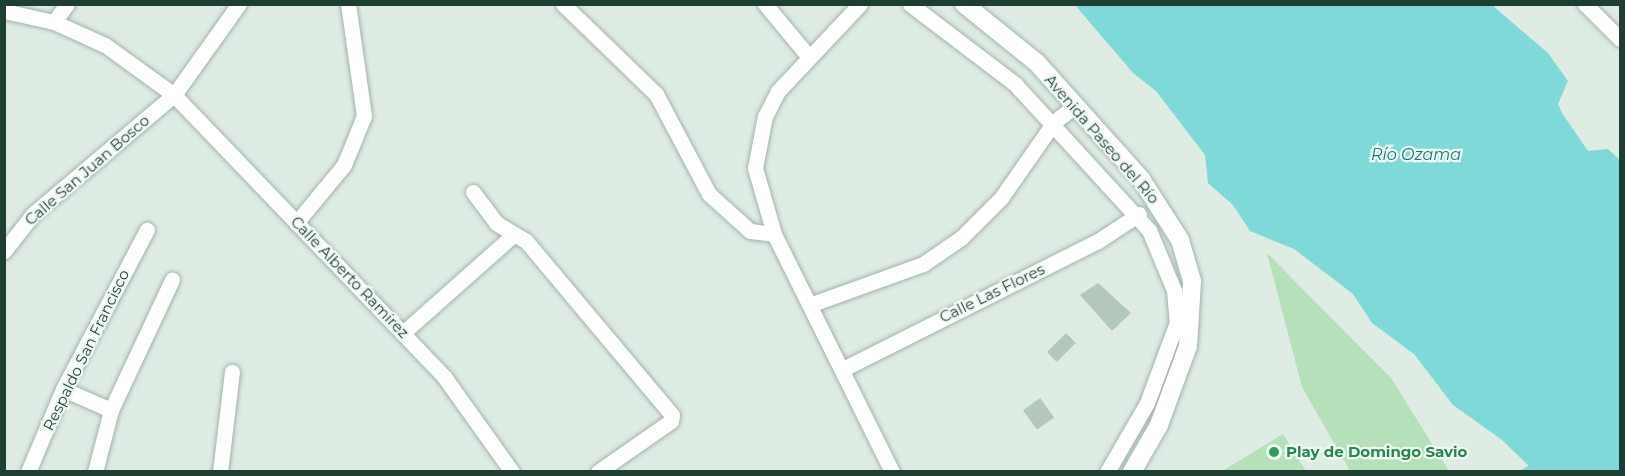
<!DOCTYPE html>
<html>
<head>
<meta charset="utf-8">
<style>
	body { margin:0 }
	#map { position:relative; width:1625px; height:476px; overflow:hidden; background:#dfece4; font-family:Montserrat,sans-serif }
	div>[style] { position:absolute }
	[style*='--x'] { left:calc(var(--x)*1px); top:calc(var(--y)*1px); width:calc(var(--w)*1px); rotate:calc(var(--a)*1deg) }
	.green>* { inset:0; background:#b5e0ba }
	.water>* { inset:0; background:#80d9d9 }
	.stream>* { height:4.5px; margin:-2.25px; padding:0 2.25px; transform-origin:2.25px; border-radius:2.25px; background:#80d9d9 }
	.building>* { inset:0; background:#b4c7bd; transform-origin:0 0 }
	.roads { filter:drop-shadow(0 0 2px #a1b4ab) drop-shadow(0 0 2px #a1b4ab) }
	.minor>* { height:15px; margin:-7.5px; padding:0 7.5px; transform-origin:7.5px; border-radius:7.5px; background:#fff }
	.tertiary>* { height:18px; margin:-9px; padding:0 9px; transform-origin:9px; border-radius:9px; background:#fff }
	.dots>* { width:16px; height:16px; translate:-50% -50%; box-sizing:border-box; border:3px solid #f0f8f3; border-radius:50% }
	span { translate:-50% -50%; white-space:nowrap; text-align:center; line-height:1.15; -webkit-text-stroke:4.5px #f0f8f3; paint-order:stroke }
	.street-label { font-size:15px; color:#1e3e31 }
	.leisure-label { font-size:15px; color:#27864d; font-weight:700 }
	.left { translate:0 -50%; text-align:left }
	.water-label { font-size:16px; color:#117a7b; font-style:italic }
	.frame { position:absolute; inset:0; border:6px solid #1e3e31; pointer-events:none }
</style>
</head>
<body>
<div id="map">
	<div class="green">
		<div style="clip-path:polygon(1267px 253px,1391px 378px,1449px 471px,1350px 471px,1302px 387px)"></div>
		<div style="clip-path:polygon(1283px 434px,1306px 471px,1222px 471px)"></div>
	</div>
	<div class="water">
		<div style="clip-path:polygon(1075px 5px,1492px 5px,1548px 53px,1568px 81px,1558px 104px,1562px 113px,1588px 151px,1608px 149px,1620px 160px,1620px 471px,1534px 471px,1502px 440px,1453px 405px,1414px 354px,1372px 323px,1353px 294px,1294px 249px,1250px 231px,1233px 205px,1208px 183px,1205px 155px,1156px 91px,1133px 73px)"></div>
	</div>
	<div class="stream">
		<div style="--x:1522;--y:472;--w:13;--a:-32"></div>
	</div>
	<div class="building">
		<div style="clip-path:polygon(1098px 283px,1131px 313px,1112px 331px,1080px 295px)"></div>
		<div style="left:1066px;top:333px;width:14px;height:27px;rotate:45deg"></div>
		<div style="left:1040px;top:398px;width:24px;height:21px;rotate:54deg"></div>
	</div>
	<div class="roads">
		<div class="minor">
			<div style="--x:563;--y:4;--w:129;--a:44.1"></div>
			<div style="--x:656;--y:94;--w:113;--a:62.1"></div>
			<div style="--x:709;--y:194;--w:55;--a:42.1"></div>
			<div style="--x:750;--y:231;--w:24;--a:7"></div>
			<div style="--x:765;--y:4;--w:69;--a:50.3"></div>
			<div style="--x:860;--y:4;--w:120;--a:133.3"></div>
			<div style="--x:778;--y:91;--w:28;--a:117"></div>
			<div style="--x:765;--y:116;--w:53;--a:100.9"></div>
			<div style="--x:755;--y:168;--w:69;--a:73.9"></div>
			<div style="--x:774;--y:234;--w:266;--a:63.6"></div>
			<div style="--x:910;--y:4;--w:132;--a:37.3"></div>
			<div style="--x:1015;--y:84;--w:198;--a:47.5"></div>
			<div style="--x:1149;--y:230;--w:65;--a:67.4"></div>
			<div style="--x:1174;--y:290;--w:32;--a:85"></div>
			<div style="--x:1177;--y:322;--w:86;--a:110.3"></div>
			<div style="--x:1147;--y:403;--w:80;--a:120.1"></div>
			<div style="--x:1585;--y:4;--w:49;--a:45"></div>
			<div style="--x:4;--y:11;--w:51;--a:12.4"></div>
			<div style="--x:54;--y:22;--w:56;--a:24.3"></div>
			<div style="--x:105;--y:45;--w:85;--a:35.9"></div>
			<div style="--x:174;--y:95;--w:392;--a:46.2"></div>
			<div style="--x:445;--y:378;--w:115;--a:54.5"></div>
			<div style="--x:54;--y:22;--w:22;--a:-54"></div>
			<div style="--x:473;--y:192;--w:39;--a:53"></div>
			<div style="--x:496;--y:223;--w:35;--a:31"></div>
			<div style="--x:526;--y:241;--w:227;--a:50"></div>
			<div style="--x:672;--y:415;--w:6;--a:99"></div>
			<div style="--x:671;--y:421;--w:89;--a:145.1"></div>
			<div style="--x:296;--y:223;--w:75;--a:-50.4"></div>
			<div style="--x:344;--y:165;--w:53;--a:-67.8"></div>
			<div style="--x:364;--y:116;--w:113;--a:-98.1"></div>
			<div style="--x:4;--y:251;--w:47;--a:-51.9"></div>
			<div style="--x:33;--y:214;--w:185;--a:-40.2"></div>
			<div style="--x:174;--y:95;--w:112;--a:-54.5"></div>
			<div style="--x:812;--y:304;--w:118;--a:-19.8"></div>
			<div style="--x:923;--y:264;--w:46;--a:-34.4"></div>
			<div style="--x:961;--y:238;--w:57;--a:-45"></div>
			<div style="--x:1001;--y:198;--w:93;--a:-55.1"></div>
			<div style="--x:1054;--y:122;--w:24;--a:-38"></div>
			<div style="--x:404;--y:332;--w:144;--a:-41.6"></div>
			<div style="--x:843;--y:369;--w:285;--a:-26.7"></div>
			<div style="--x:1098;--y:241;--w:49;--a:-33.4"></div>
			<div style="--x:63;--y:389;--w:52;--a:23.6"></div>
			<div style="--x:28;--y:472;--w:90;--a:-67.1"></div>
			<div style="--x:63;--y:389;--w:180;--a:-62.2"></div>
			<div style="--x:95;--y:472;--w:64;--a:-75.5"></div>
			<div style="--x:111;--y:410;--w:144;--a:-64.9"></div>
			<div style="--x:220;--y:472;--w:101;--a:-83.2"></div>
		</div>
		<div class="tertiary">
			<div style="--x:964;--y:4;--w:94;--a:38.9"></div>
			<div style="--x:1037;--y:63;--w:156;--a:48.1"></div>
			<div style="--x:1141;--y:179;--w:72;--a:57.4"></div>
			<div style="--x:1180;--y:240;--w:43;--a:73.7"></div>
			<div style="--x:1192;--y:281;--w:65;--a:93.5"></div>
			<div style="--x:1188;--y:346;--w:84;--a:110.2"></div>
			<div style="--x:1159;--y:425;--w:54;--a:119.9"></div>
		</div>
	</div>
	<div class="dots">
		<div style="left:1274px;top:452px;background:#2e9e5b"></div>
	</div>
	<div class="street-label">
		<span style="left:1102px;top:139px;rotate:49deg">Avenida Paseo del Río</span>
		<span style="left:87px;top:170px;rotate:-41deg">Calle San Juan Bosco</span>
		<span style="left:350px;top:277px;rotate:46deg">Calle Alberto Ramírez</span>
		<span style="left:992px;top:293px;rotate:-26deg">Calle Las Flores</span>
		<span style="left:86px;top:350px;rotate:-64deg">Respaldo San Francisco</span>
	</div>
	<div class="leisure-label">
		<span class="left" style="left:1286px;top:452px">Play de Domingo Savio</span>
	</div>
	<div class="water-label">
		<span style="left:1416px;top:155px">Río Ozama</span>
	</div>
	<div class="frame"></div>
</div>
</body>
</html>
